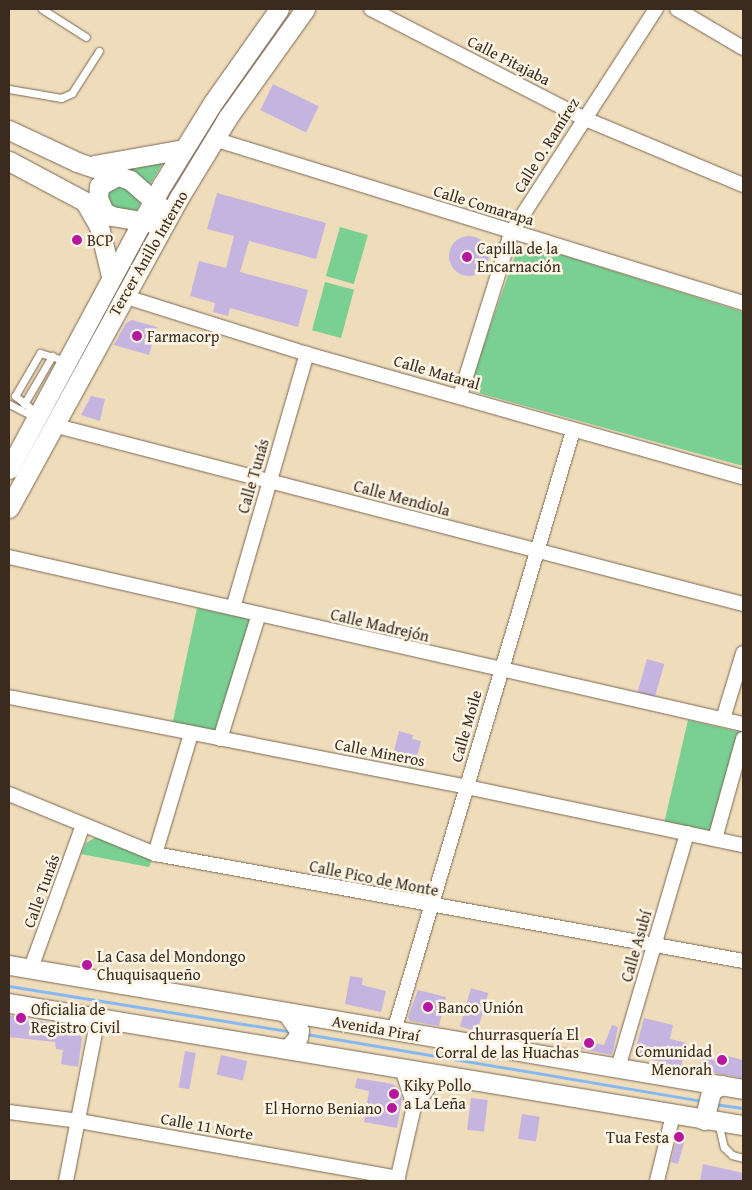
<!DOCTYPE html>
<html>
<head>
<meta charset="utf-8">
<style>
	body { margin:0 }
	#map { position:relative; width:752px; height:1190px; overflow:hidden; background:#efdcba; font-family:"Gentium Book Plus",serif }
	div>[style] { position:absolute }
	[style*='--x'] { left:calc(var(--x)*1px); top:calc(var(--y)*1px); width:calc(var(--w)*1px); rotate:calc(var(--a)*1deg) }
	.green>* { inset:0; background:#7acf92; transform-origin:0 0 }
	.stream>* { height:3px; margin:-1.5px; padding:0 1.5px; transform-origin:1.5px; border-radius:1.5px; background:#86b9f3 }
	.building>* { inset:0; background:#c6b4e0; transform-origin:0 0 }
	.round { border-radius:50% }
	.roads { filter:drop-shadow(0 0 1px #7a6855) drop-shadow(0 0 1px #7a6855) }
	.lane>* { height:7px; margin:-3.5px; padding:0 3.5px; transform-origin:3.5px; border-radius:3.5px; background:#fff }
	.street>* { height:14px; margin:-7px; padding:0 7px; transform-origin:7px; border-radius:7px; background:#fff }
	.secondary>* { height:19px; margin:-9.5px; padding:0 9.5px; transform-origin:9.5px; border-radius:9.5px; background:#fff }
	.dots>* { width:14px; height:14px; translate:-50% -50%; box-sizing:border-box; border:2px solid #fcf5e5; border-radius:50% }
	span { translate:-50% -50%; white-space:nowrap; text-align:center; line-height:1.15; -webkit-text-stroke:5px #fcf5e5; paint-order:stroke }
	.street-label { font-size:16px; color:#3b2a1e }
	.poi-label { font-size:16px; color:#3b2a1e }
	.left { translate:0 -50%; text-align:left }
	.right { translate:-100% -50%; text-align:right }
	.frame { position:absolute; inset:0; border:10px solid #3b2a1e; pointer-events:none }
</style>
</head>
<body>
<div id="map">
	<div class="green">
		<div style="clip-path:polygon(165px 160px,150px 184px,122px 168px)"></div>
		<div style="clip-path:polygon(114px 185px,127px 187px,141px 202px,137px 210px,128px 213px,113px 208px,107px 200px,106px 192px)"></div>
		<div style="left:340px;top:227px;width:29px;height:51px;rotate:16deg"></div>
		<div style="clip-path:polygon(534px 246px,743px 312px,743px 466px,471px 391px,471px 381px,515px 256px,521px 250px)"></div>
		<div style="left:325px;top:282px;width:30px;height:50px;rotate:15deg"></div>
		<div style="left:197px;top:608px;width:57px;height:118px;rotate:12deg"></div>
		<div style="left:688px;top:720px;width:54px;height:105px;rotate:13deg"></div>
		<div style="clip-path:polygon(96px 837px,152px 860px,149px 867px,81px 854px,86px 843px)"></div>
	</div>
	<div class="stream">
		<div style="--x:9;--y:986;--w:287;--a:9.2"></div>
		<div style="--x:306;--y:1034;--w:401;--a:9.6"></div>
		<div style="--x:714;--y:1104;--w:29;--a:8"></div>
	</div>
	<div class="building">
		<div style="left:273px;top:84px;width:51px;height:29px;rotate:26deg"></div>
		<div style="clip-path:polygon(217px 193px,326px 223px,316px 259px,249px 241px,240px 272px,308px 290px,298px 327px,230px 308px,228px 316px,213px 312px,215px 303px,190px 296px,199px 261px,226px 268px,234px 236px,207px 229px)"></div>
		<div class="round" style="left:449px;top:236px;width:40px;height:40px"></div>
		<div style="clip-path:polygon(132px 320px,157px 327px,149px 355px,114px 345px,126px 323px)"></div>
		<div style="clip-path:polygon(91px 396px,105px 399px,100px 421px,81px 415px)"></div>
		<div style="left:647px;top:659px;width:18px;height:34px;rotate:16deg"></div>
		<div style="clip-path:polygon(399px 731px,413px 735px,412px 739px,421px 741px,414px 768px,402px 765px,404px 758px,393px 755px)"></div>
		<div style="clip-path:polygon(350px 976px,363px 978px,362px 985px,386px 991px,381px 1012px,345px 1004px)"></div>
		<div style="left:471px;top:988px;width:18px;height:40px;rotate:16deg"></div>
		<div style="clip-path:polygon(418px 990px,446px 997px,439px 1026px,410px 1021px,408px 1017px)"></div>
		<div style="clip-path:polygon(9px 1015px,77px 1029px,82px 1039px,78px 1067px,61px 1064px,63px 1050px,56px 1049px,55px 1042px,9px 1037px)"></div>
		<div style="clip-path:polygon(644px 1018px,673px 1025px,670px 1039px,687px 1043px,681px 1067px,634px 1055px)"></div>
		<div style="clip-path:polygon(612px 1025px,618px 1027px,612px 1055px,581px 1049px,584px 1041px,604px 1045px)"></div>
		<div style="left:185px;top:1051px;width:11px;height:37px;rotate:10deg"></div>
		<div style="clip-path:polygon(720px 1054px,743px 1060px,743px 1078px,698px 1070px,702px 1057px,718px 1061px)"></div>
		<div style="left:221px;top:1055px;width:27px;height:20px;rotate:13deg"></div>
		<div style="clip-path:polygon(357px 1078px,393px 1084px,399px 1089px,402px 1099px,397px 1128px,364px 1122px,369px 1091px,355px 1088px)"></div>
		<div style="left:471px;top:1098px;width:17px;height:32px;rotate:7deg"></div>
		<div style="left:522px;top:1114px;width:18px;height:25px;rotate:9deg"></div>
		<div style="clip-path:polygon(678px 1133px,686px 1136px,678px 1164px,671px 1162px)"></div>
		<div style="clip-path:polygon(703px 1164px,743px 1173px,743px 1181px,700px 1181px)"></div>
	</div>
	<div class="roads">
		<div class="lane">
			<div style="--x:42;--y:9;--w:52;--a:32.5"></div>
			<div style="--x:9;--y:89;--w:53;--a:9.8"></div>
			<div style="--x:61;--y:98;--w:12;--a:-24"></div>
			<div style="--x:72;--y:93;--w:50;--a:-57.3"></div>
			<div style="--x:9;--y:404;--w:30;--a:27"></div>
			<div style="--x:24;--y:404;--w:56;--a:-59.7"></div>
			<div style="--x:37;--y:413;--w:28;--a:-142"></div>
			<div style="--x:15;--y:396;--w:50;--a:-59.8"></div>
			<div style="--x:40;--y:353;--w:27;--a:17"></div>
			<div style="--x:718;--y:1122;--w:26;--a:77"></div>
			<div style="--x:724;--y:1147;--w:11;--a:45"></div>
			<div style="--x:732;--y:1155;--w:11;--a:15"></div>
		</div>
		<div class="street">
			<div style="--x:371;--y:9;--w:238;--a:27.2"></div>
			<div style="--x:583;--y:118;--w:173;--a:22.7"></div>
			<div style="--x:677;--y:9;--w:77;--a:30.6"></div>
			<div style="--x:214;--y:139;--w:554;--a:17.22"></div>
			<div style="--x:123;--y:296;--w:193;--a:17.5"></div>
			<div style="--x:307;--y:354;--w:453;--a:15.8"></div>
			<div style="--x:460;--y:396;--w:171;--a:-72.6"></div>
			<div style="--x:511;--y:233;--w:267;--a:-57.1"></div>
			<div style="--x:53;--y:425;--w:713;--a:14.54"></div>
			<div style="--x:9;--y:557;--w:753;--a:12.82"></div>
			<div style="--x:233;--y:608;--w:265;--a:-73.8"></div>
			<div style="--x:9;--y:697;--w:467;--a:11.1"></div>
			<div style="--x:467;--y:787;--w:282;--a:11.9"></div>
			<div style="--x:723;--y:719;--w:69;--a:-73.1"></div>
			<div style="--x:220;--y:739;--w:131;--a:-72.7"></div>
			<div style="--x:9;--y:794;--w:158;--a:22.3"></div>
			<div style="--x:155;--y:854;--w:598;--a:10.31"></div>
			<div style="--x:715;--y:839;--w:104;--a:-74.4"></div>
			<div style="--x:155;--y:854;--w:125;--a:-73.3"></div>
			<div style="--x:31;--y:968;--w:152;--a:-70"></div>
			<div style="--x:394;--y:1031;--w:626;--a:-73.39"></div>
			<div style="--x:618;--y:1068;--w:245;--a:-73.6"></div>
			<div style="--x:402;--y:1069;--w:40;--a:72"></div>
			<div style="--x:9;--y:1112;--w:71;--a:7.3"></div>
			<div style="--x:79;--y:1121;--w:324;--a:10.1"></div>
			<div style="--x:66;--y:1181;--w:166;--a:-78.9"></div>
			<div style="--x:397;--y:1181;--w:76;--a:-77.1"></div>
			<div style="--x:414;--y:1107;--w:39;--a:-53"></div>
			<div style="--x:657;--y:1181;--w:68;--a:-76.4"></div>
		</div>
		<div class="secondary">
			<div style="--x:9;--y:130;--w:75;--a:25.2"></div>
			<div style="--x:77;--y:162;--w:56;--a:18.8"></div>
			<div style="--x:130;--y:180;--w:43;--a:41.2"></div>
			<div style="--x:9;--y:161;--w:117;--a:28.1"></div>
			<div style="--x:112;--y:216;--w:42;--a:9.7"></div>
			<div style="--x:94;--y:165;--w:91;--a:-10.1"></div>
			<div style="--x:85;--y:202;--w:28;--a:60"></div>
			<div style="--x:99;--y:226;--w:51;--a:76.5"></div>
			<div style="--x:104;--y:212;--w:15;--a:-113"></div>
			<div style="--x:98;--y:198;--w:12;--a:-85"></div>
			<div style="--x:99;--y:186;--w:23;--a:-29"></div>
			<div style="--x:9;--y:469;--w:323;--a:-61.7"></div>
			<div style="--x:162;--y:185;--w:95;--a:-58.3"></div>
			<div style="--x:212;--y:104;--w:116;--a:-54.8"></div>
			<div style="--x:9;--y:508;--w:356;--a:-61.3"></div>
			<div style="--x:180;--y:196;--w:92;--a:-58.7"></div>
			<div style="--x:228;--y:117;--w:133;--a:-54.5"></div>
			<div style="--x:9;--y:965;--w:744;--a:9.59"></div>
			<div style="--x:9;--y:1003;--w:744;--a:9.44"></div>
			<div style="--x:287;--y:1013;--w:21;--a:55"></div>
			<div style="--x:299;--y:1030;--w:7;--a:98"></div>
			<div style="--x:298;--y:1037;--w:16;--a:130"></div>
			<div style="--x:704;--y:1120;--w:30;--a:-76"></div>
			<div style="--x:711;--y:1091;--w:12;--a:-31"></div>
		</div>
	</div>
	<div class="dots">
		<div style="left:77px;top:240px;background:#b5179e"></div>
		<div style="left:467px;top:257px;background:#b5179e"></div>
		<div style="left:137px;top:336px;background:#b5179e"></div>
		<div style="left:87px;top:965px;background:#b5179e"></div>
		<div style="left:428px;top:1007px;background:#b5179e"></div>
		<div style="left:21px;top:1018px;background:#b5179e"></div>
		<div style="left:589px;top:1043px;background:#b5179e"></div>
		<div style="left:722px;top:1060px;background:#b5179e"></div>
		<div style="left:394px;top:1094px;background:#b5179e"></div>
		<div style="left:392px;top:1108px;background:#b5179e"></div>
		<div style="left:679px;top:1137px;background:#b5179e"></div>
	</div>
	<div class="street-label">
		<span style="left:509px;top:60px;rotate:27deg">Calle Pitajaba</span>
		<span style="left:546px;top:145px;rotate:-58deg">Calle O. Ramírez</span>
		<span style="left:484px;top:205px;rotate:17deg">Calle Comarapa</span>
		<span style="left:148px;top:253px;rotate:-60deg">Tercer Anillo Interno</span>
		<span style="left:437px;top:372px;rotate:16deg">Calle Mataral</span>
		<span style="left:253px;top:476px;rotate:-74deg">Calle Tunás</span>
		<span style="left:402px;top:498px;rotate:15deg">Calle Mendiola</span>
		<span style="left:380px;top:625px;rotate:13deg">Calle Madrejón</span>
		<span style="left:466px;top:726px;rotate:-74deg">Calle Moile</span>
		<span style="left:380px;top:752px;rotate:11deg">Calle Mineros</span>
		<span style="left:374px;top:878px;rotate:11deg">Calle Pico de Monte</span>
		<span style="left:41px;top:891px;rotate:-70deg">Calle Tunás</span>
		<span style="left:636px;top:946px;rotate:-74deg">Calle Asubí</span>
		<span style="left:376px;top:1028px;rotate:10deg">Avenida Piraí</span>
		<span style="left:207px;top:1126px;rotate:10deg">Calle 11 Norte</span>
	</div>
	<div class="poi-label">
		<span class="left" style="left:87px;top:240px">BCP</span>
		<span class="left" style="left:477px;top:257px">Capilla de la<br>Encarnación</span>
		<span class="left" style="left:147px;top:336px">Farmacorp</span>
		<span class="left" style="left:97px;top:965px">La Casa del Mondongo<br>Chuquisaqueño</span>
		<span class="left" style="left:438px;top:1007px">Banco Unión</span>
		<span class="left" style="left:31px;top:1018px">Oficialia de<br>Registro Civil</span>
		<span class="right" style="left:579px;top:1043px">churrasquería El<br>Corral de las Huachas</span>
		<span class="right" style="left:712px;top:1060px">Comunidad<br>Menorah</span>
		<span class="left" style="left:404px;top:1094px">Kiky Pollo<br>a La Leña</span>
		<span class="right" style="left:382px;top:1108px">El Horno Beniano</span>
		<span class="right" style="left:669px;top:1137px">Tua Festa</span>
	</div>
	<div class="frame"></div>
</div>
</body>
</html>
